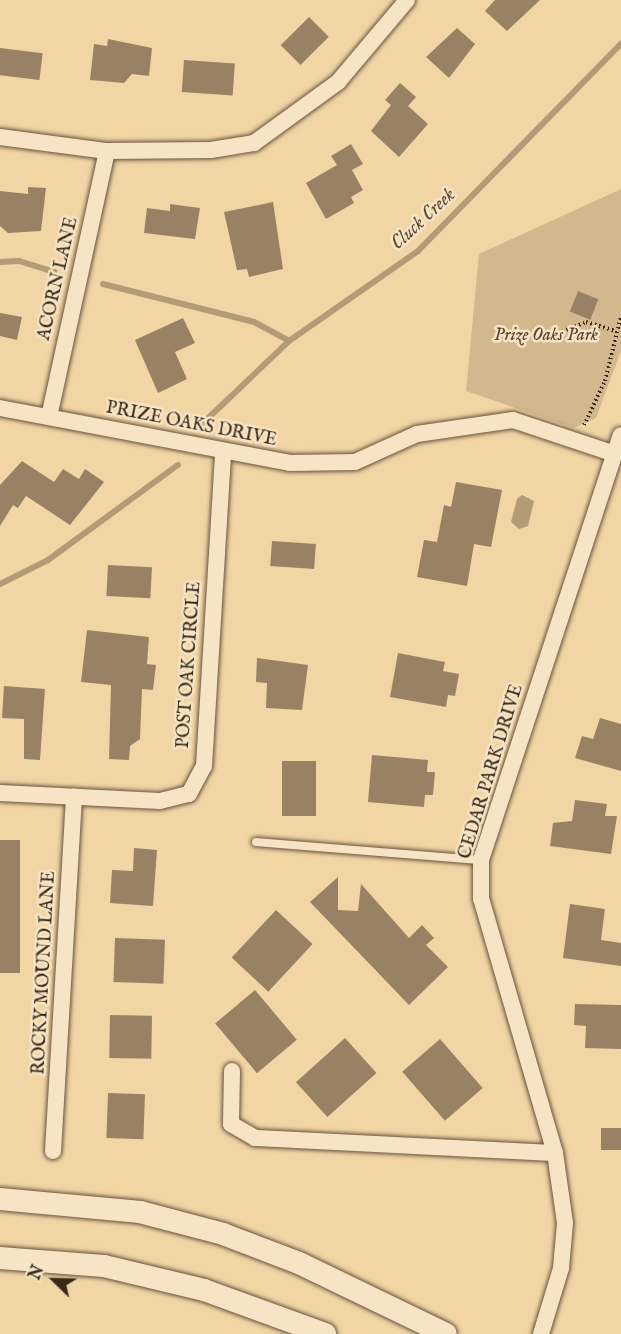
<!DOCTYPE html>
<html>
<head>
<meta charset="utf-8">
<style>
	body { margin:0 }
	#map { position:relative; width:621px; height:1334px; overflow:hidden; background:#f2d5a5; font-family:"IM FELL English",serif }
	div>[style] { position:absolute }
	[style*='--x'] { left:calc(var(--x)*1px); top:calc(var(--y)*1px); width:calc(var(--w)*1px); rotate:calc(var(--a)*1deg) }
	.green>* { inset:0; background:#d3b88e }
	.water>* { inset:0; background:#b39b76 }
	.stream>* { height:6px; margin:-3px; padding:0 3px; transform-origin:3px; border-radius:3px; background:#b39b76 }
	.building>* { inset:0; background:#998263; transform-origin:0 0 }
	.path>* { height:4px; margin-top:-2px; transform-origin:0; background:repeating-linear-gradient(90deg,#39291b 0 1.5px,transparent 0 4.5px) }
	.roads { filter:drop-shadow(0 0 2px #67543e) drop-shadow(0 0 2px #67543e) }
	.lane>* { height:8px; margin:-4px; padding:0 4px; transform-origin:4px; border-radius:4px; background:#f7e4c4 }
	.street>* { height:16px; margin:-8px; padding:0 8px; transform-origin:8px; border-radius:8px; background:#f7e4c4 }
	.secondary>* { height:22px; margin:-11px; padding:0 11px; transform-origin:11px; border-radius:11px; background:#f7e4c4 }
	span { translate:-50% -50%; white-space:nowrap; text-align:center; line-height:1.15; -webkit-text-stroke:5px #f7e4c4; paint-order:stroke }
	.street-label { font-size:18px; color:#39291b }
	.park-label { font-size:18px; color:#584632; font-style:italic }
	.water-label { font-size:20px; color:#5e4b36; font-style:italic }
	.north { position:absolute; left:24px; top:1250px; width:60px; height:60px; -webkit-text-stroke:4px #f7e4c4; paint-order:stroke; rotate:293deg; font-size:16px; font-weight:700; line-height:24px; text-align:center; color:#39291b }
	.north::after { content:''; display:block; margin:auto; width:21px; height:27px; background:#39291b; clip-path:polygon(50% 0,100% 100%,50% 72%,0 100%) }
</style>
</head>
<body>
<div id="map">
	<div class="green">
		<div style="clip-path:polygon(621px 189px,621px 351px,596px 418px,574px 428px,466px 391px,479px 254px)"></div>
	</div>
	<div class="water">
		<div style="clip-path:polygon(522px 495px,534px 501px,528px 526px,519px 529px,511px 522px,517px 499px)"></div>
	</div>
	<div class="stream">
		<div style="--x:0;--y:262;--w:19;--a:-3"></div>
		<div style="--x:19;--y:261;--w:37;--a:17"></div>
		<div style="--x:103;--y:284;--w:156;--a:14.1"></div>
		<div style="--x:254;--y:322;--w:40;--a:28"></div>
		<div style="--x:203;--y:423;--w:119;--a:-43.6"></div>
		<div style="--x:289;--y:341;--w:157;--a:-34.9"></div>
		<div style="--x:418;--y:251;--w:290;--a:-45.6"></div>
		<div style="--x:0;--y:584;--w:54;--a:-26.6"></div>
		<div style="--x:48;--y:560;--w:161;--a:-36.2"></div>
	</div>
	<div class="building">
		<div style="clip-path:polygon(495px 0,540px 0,507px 31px,485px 11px)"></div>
		<div style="left:309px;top:17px;width:28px;height:40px;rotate:45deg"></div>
		<div style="clip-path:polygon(457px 28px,475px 44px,449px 78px,426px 57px)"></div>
		<div style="clip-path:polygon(108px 39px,152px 48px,149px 76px,132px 74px,124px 83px,90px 80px,94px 44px,107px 46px)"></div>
		<div style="left:0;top:48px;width:43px;height:27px;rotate:7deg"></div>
		<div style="left:184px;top:60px;width:51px;height:32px;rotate:4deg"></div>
		<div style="clip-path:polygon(400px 83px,416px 97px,408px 106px,428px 124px,399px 157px,371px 131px,391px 105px,385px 100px)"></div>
		<div style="clip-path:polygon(351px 144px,363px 164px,352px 170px,363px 190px,351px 197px,354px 203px,326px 219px,306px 183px,337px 165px,331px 156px)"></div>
		<div style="clip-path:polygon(28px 187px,46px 188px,41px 231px,8px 233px,0 226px,0 191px,28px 194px)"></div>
		<div style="clip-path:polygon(273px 202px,283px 269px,249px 277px,247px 269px,237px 270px,224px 212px)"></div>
		<div style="clip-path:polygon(170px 204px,200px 208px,195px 239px,144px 233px,147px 208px,170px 211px)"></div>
		<div style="left:578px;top:291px;width:22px;height:22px;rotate:22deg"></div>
		<div style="clip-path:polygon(0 313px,22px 317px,17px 340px,0 336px)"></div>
		<div style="clip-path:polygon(183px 318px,195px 343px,175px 352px,187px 379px,158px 393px,135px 340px)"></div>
		<div style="clip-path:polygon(22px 461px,54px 482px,63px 469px,79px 479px,85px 469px,104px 482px,70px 525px,26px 496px,18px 508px,13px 505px,0 526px,0 485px)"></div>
		<div style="clip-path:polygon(456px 482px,502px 490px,491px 547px,474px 544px,467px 586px,417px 577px,424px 540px,437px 542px,444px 505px,451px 507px)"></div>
		<div style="left:272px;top:541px;width:44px;height:25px;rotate:4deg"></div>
		<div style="left:108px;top:565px;width:44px;height:31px;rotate:3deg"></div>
		<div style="clip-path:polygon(87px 630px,149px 637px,147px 664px,156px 665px,153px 690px,142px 689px,140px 739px,130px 746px,129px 760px,109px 759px,111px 685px,81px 682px)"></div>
		<div style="clip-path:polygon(398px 653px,445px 662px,443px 671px,459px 674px,455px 696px,448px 695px,446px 707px,390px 697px)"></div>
		<div style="clip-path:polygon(257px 658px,308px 665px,302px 710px,266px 708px,267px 683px,256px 682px)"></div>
		<div style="clip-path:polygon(4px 686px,45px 689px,40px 760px,24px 759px,24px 719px,2px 718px)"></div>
		<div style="clip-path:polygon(600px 718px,621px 724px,621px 771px,575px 758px,582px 736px,593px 739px)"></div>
		<div style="clip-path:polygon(372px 755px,428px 760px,427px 772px,435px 772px,433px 795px,425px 795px,424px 807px,368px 802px)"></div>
		<div style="left:316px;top:761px;width:55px;height:34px;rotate:90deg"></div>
		<div style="clip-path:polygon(575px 800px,607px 804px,605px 816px,617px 816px,611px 854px,550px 846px,553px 823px,572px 821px)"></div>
		<div style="left:0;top:840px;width:20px;height:133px"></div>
		<div style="clip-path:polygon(134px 848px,157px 850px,153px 906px,110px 903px,112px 870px,133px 871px)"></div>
		<div style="clip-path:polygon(338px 877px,338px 910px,358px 911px,361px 884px,409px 938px,422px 925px,434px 938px,426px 945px,448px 967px,409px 1005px,310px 902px)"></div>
		<div style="clip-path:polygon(570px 904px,605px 909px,601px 940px,621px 943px,621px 966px,563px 958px)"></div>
		<div style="left:276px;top:910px;width:50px;height:65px;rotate:43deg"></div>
		<div style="left:115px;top:938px;width:50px;height:44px;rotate:2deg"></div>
		<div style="left:255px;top:990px;width:65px;height:52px;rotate:50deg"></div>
		<div style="clip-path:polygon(575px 1004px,621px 1005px,621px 1049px,585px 1048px,586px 1026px,574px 1025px)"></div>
		<div style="left:110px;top:1015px;width:42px;height:43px;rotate:1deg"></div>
		<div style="left:345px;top:1038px;width:47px;height:66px;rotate:48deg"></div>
		<div style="left:440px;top:1039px;width:65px;height:50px;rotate:49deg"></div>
		<div style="left:108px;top:1093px;width:37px;height:45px;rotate:2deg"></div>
		<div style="left:621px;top:1128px;width:22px;height:20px;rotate:90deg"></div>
	</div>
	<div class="path">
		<div style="--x:558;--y:333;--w:30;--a:-21"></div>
		<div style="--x:586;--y:322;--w:30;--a:17"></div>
		<div style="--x:584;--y:425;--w:49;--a:-64.5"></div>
		<div style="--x:605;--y:381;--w:67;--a:-76.2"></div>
	</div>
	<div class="roads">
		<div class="lane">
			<div style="--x:256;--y:842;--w:226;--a:4.6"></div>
		</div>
		<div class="street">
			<div style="--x:0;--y:137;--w:108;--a:7.5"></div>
			<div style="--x:107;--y:151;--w:104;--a:-0.6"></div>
			<div style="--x:211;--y:150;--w:44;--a:-9.2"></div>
			<div style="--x:254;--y:143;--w:104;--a:-36"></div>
			<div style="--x:338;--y:82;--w:107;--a:-49.9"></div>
			<div style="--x:0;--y:408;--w:295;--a:10.7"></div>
			<div style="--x:290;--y:463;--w:65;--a:-0.9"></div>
			<div style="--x:355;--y:462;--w:68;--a:-24.3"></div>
			<div style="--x:417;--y:434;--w:97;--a:-8.3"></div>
			<div style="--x:513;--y:420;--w:108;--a:18.4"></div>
			<div style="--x:49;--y:417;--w:272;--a:-77.7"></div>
			<div style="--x:0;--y:793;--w:160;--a:2.9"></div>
			<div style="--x:160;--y:801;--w:30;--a:-14"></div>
			<div style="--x:189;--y:794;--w:32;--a:-62"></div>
			<div style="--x:204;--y:766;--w:313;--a:-86.5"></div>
			<div style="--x:232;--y:1071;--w:53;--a:91.1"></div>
			<div style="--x:231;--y:1124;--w:28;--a:30"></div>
			<div style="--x:255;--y:1138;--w:300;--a:2.9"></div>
			<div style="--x:53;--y:1151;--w:355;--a:-86.6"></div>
			<div style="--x:541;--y:1334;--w:69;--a:-73.1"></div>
			<div style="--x:561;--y:1268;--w:45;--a:-84.9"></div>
			<div style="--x:565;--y:1223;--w:71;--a:-98.1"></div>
			<div style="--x:555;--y:1153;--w:265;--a:-106.2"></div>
			<div style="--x:481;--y:899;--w:39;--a:-90"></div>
			<div style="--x:481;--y:860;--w:447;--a:-71.8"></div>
		</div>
		<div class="secondary">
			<div style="--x:0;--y:1199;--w:141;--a:5.3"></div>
			<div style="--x:140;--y:1212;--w:86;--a:14.8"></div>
			<div style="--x:223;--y:1234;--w:81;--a:20.9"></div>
			<div style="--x:299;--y:1263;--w:163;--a:25.8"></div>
			<div style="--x:0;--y:1258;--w:104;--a:4.4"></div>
			<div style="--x:104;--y:1266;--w:103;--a:13.5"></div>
			<div style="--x:204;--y:1290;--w:129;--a:20"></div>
		</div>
	</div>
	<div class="street-label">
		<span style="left:59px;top:279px;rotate:-77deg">ACORN LANE</span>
		<span style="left:191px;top:425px;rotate:11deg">PRIZE OAKS DRIVE</span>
		<span style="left:190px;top:665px;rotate:-86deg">POST OAK CIRCLE</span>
		<span style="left:492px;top:772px;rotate:-73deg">CEDAR PARK DRIVE</span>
		<span style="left:45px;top:973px;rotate:-87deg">ROCKY MOUND LANE</span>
	</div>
	<div class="park-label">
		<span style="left:546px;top:336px">Prize Oaks Park</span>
	</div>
	<div class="water-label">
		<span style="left:423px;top:219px;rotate:-43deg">Cluck Creek</span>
	</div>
	<div class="north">N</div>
</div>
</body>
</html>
